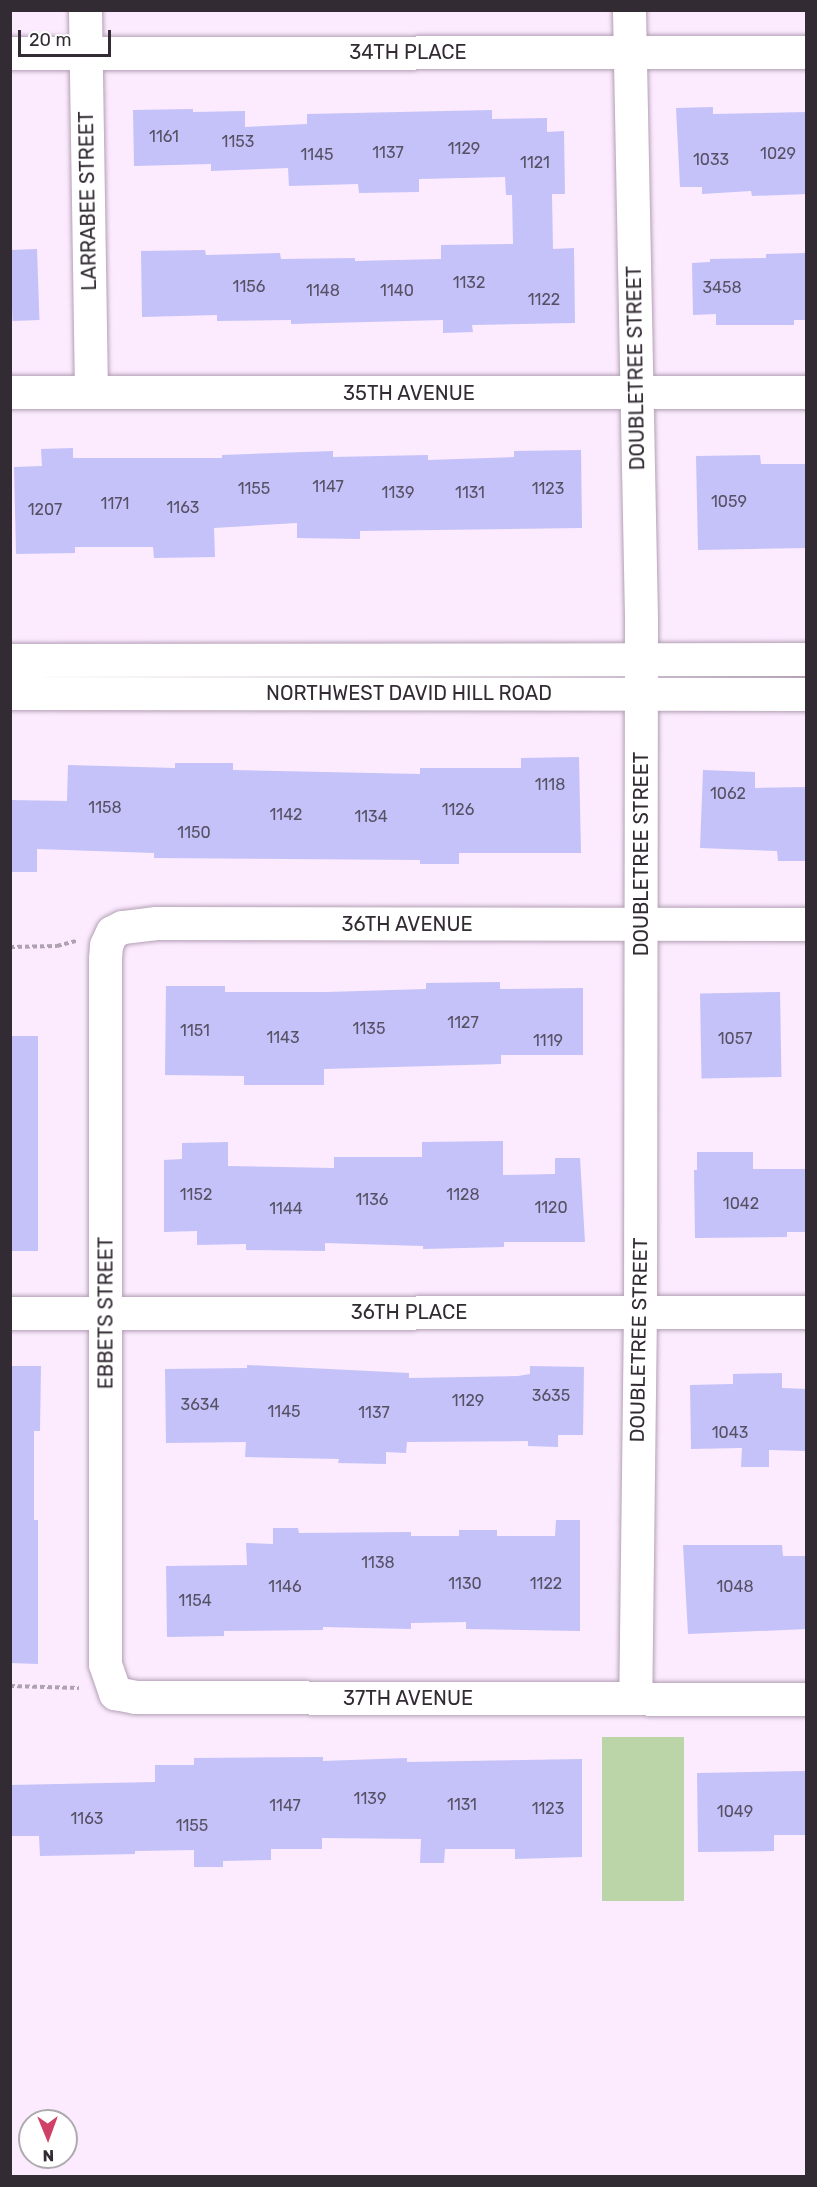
<!DOCTYPE html>
<html>
<head>
<meta charset="utf-8">
<style>
	body { margin:0 }
	#map { position:relative; width:817px; height:2187px; overflow:hidden; background:#fcebfe; font-family:Rubik,sans-serif }
	div>[style] { position:absolute }
	[style*='--x'] { left:calc(var(--x)*1px); top:calc(var(--y)*1px); width:calc(var(--w)*1px); rotate:calc(var(--a)*1deg) }
	.green>* { inset:0; background:#bbd5a9; transform-origin:0 0 }
	.building>* { inset:0; background:#c4c2f9; transform-origin:0 0 }
	.path>* { height:4px; margin-top:-2px; transform-origin:0; background:repeating-linear-gradient(90deg,#afa2b1 0 4.5px,transparent 0 7.5px) }
	.roads { filter:drop-shadow(0 0 2px #b39fb5) drop-shadow(0 0 2px #b39fb5) }
	.minor>* { height:33px; margin:-16.5px; padding:0 16.5px; transform-origin:16.5px; border-radius:16.5px; background:#fff }
	span { translate:-50% -50%; white-space:nowrap; text-align:center; line-height:1.15; -webkit-text-stroke:5px #fff; paint-order:stroke }
	.number-label { font-size:16px; color:#565164 }
	.number-label span { -webkit-text-stroke-width:0 }
	.street-label { font-size:20px; color:#322b33 }
	.frame { position:absolute; inset:0; border:12px solid #322b33; pointer-events:none }
	.north { position:absolute; left:18px; top:2109px; width:60px; height:60px; box-sizing:border-box; background:#fff; border:2px solid #adaaad; border-radius:50%; rotate:179deg; font-size:16px; font-weight:700; line-height:24px; text-align:center; color:#322b33 }
	.north::after { content:''; display:block; margin:auto; width:21px; height:27px; background:#d04167; clip-path:polygon(50% 0,100% 100%,50% 72%,0 100%) }
	.scale { position:absolute; left:18px; top:30px; width:93px; height:27px; box-sizing:border-box; border:3px solid #322b33; border-top:0; padding-left:8px; font-size:18px; line-height:21px; white-space:nowrap; color:#322b33; -webkit-text-stroke:4px #fff; paint-order:stroke }
</style>
</head>
<body>
<div id="map">
	<div class="green">
		<div style="left:684px;top:1737px;width:164px;height:82px;rotate:90deg"></div>
	</div>
	<div class="building">
		<div style="clip-path:polygon(713px 107px,713px 114px,807px 112px,807px 194px,752px 196px,751px 191px,702px 194px,702px 187px,680px 187px,676px 108px)"></div>
		<div style="clip-path:polygon(193px 109px,193px 112px,245px 111px,245px 127px,307px 124px,307px 114px,492px 110px,492px 119px,547px 118px,547px 132px,564px 131px,565px 194px,552px 194px,553px 249px,574px 248px,575px 323px,472px 325px,473px 332px,443px 333px,443px 320px,291px 324px,291px 320px,217px 321px,217px 315px,142px 317px,141px 251px,205px 250px,206px 255px,280px 253px,281px 259px,355px 258px,355px 261px,441px 259px,441px 245px,513px 244px,512px 195px,506px 195px,505px 177px,419px 179px,419px 192px,359px 193px,358px 184px,289px 186px,288px 168px,211px 171px,211px 164px,134px 166px,133px 110px)"></div>
		<div style="left:37px;top:249px;width:71px;height:27px;rotate:88deg"></div>
		<div style="clip-path:polygon(807px 253px,807px 320px,794px 320px,794px 325px,716px 325px,716px 314px,693px 315px,692px 263px,710px 262px,710px 259px,766px 258px,766px 254px)"></div>
		<div style="clip-path:polygon(73px 448px,73px 458px,222px 458px,222px 455px,333px 451px,333px 457px,428px 455px,428px 460px,514px 457px,514px 451px,581px 450px,582px 528px,360px 531px,360px 539px,297px 538px,297px 523px,214px 528px,215px 557px,154px 558px,153px 547px,75px 547px,75px 553px,16px 554px,14px 467px,42px 466px,41px 449px)"></div>
		<div style="clip-path:polygon(760px 455px,761px 464px,807px 464px,807px 548px,698px 550px,696px 456px)"></div>
		<div style="clip-path:polygon(579px 757px,581px 853px,459px 853px,459px 864px,420px 864px,420px 860px,154px 858px,154px 853px,37px 849px,37px 872px,10px 872px,10px 800px,67px 801px,68px 765px,175px 768px,175px 763px,233px 763px,233px 770px,420px 774px,420px 768px,521px 768px,521px 758px)"></div>
		<div style="clip-path:polygon(703px 770px,755px 772px,755px 788px,807px 787px,807px 861px,778px 861px,777px 851px,700px 848px)"></div>
		<div style="clip-path:polygon(500px 982px,500px 989px,583px 988px,583px 1055px,501px 1055px,501px 1064px,324px 1069px,324px 1085px,244px 1085px,244px 1076px,165px 1075px,166px 986px,225px 986px,225px 992px,327px 992px,426px 989px,426px 983px)"></div>
		<div style="left:780px;top:992px;width:85px;height:80px;rotate:89deg"></div>
		<div style="left:10px;top:1036px;width:28px;height:215px"></div>
		<div style="clip-path:polygon(503px 1141px,503px 1175px,555px 1174px,555px 1158px,580px 1158px,585px 1242px,504px 1242px,504px 1247px,423px 1249px,423px 1246px,325px 1243px,325px 1251px,246px 1250px,246px 1244px,197px 1245px,197px 1231px,164px 1232px,164px 1160px,182px 1159px,182px 1143px,228px 1142px,228px 1166px,334px 1168px,334px 1157px,422px 1157px,422px 1142px)"></div>
		<div style="clip-path:polygon(697px 1152px,753px 1152px,753px 1169px,807px 1169px,807px 1232px,787px 1232px,787px 1237px,695px 1238px,694px 1170px,697px 1170px)"></div>
		<div style="clip-path:polygon(247px 1365px,409px 1373px,409px 1378px,518px 1376px,530px 1374px,530px 1366px,584px 1367px,583px 1435px,558px 1435px,558px 1447px,528px 1446px,528px 1441px,407px 1442px,406px 1453px,386px 1452px,386px 1464px,338px 1463px,339px 1459px,245px 1457px,246px 1442px,166px 1443px,165px 1369px,247px 1368px)"></div>
		<div style="clip-path:polygon(10px 1366px,41px 1366px,40px 1431px,34px 1431px,34px 1520px,38px 1520px,38px 1664px,10px 1663px)"></div>
		<div style="clip-path:polygon(782px 1373px,782px 1388px,807px 1389px,807px 1451px,769px 1450px,769px 1467px,741px 1467px,742px 1448px,691px 1449px,690px 1385px,733px 1384px,733px 1374px)"></div>
		<div style="clip-path:polygon(556px 1520px,580px 1520px,580px 1631px,466px 1629px,466px 1622px,411px 1623px,411px 1629px,323px 1627px,323px 1630px,224px 1631px,224px 1636px,167px 1637px,166px 1566px,247px 1565px,246px 1543px,273px 1544px,273px 1528px,298px 1528px,299px 1533px,411px 1532px,411px 1536px,459px 1536px,459px 1530px,497px 1530px,497px 1536px,555px 1536px)"></div>
		<div style="clip-path:polygon(683px 1545px,782px 1545px,783px 1556px,807px 1556px,807px 1629px,688px 1634px)"></div>
		<div style="clip-path:polygon(323px 1757px,323px 1761px,407px 1758px,407px 1762px,582px 1759px,582px 1857px,515px 1859px,515px 1849px,445px 1849px,444px 1863px,420px 1863px,421px 1839px,322px 1838px,322px 1849px,271px 1849px,271px 1860px,223px 1861px,223px 1867px,194px 1867px,194px 1850px,135px 1851px,135px 1854px,40px 1856px,39px 1836px,10px 1836px,10px 1785px,155px 1782px,155px 1765px,194px 1765px,194px 1758px)"></div>
		<div style="clip-path:polygon(807px 1771px,807px 1835px,774px 1835px,774px 1851px,698px 1852px,697px 1773px)"></div>
	</div>
	<div class="path">
		<div style="--x:10;--y:947;--w:47;--a:-1.2"></div>
		<div style="--x:57;--y:946;--w:20;--a:-15"></div>
		<div style="--x:10;--y:1686;--w:69;--a:1.7"></div>
	</div>
	<div class="roads">
		<div class="minor">
			<div style="--x:85;--y:10;--w:382;--a:89.1"></div>
			<div style="--x:629;--y:10;--w:608;--a:88.87"></div>
			<div style="--x:641;--y:618;--w:692;--a:90.08"></div>
			<div style="--x:640;--y:1310;--w:388;--a:90.7"></div>
			<div style="--x:10;--y:53;--w:796;--a:-0.07"></div>
			<div style="--x:10;--y:392;--w:796;--a:0"></div>
			<div style="--x:10;--y:660;--w:796;--a:-0.07"></div>
			<div style="--x:10;--y:693;--w:796;--a:0.07"></div>
			<div style="--x:806;--y:924;--w:650;--a:-179.91"></div>
			<div style="--x:156;--y:923;--w:34;--a:173"></div>
			<div style="--x:122;--y:927;--w:11;--a:153"></div>
			<div style="--x:112;--y:932;--w:14;--a:115"></div>
			<div style="--x:106;--y:945;--w:13;--a:94"></div>
			<div style="--x:105;--y:958;--w:706;--a:90"></div>
			<div style="--x:105;--y:1664;--w:31;--a:71"></div>
			<div style="--x:115;--y:1693;--w:20;--a:11"></div>
			<div style="--x:135;--y:1697;--w:671;--a:0.17"></div>
			<div style="--x:10;--y:1313;--w:796;--a:-0.07"></div>
		</div>
	</div>
	<div class="number-label">
		<span style="left:164px;top:137px">1161</span>
		<span style="left:238px;top:142px">1153</span>
		<span style="left:464px;top:149px">1129</span>
		<span style="left:388px;top:153px">1137</span>
		<span style="left:778px;top:154px">1029</span>
		<span style="left:317px;top:155px">1145</span>
		<span style="left:711px;top:160px">1033</span>
		<span style="left:535px;top:163px">1121</span>
		<span style="left:469px;top:283px">1132</span>
		<span style="left:249px;top:287px">1156</span>
		<span style="left:722px;top:288px">3458</span>
		<span style="left:323px;top:291px">1148</span>
		<span style="left:397px;top:291px">1140</span>
		<span style="left:544px;top:300px">1122</span>
		<span style="left:328px;top:487px">1147</span>
		<span style="left:254px;top:489px">1155</span>
		<span style="left:548px;top:489px">1123</span>
		<span style="left:398px;top:493px">1139</span>
		<span style="left:470px;top:493px">1131</span>
		<span style="left:729px;top:502px">1059</span>
		<span style="left:115px;top:504px">1171</span>
		<span style="left:183px;top:508px">1163</span>
		<span style="left:45px;top:510px">1207</span>
		<span style="left:550px;top:785px">1118</span>
		<span style="left:728px;top:794px">1062</span>
		<span style="left:105px;top:808px">1158</span>
		<span style="left:458px;top:810px">1126</span>
		<span style="left:286px;top:815px">1142</span>
		<span style="left:371px;top:817px">1134</span>
		<span style="left:194px;top:833px">1150</span>
		<span style="left:463px;top:1023px">1127</span>
		<span style="left:369px;top:1029px">1135</span>
		<span style="left:195px;top:1031px">1151</span>
		<span style="left:283px;top:1038px">1143</span>
		<span style="left:735px;top:1039px">1057</span>
		<span style="left:548px;top:1041px">1119</span>
		<span style="left:196px;top:1195px">1152</span>
		<span style="left:463px;top:1195px">1128</span>
		<span style="left:372px;top:1200px">1136</span>
		<span style="left:741px;top:1204px">1042</span>
		<span style="left:551px;top:1208px">1120</span>
		<span style="left:286px;top:1209px">1144</span>
		<span style="left:551px;top:1396px">3635</span>
		<span style="left:468px;top:1401px">1129</span>
		<span style="left:200px;top:1405px">3634</span>
		<span style="left:284px;top:1412px">1145</span>
		<span style="left:374px;top:1413px">1137</span>
		<span style="left:730px;top:1433px">1043</span>
		<span style="left:378px;top:1563px">1138</span>
		<span style="left:465px;top:1584px">1130</span>
		<span style="left:546px;top:1584px">1122</span>
		<span style="left:285px;top:1587px">1146</span>
		<span style="left:735px;top:1587px">1048</span>
		<span style="left:195px;top:1601px">1154</span>
		<span style="left:370px;top:1799px">1139</span>
		<span style="left:462px;top:1805px">1131</span>
		<span style="left:285px;top:1806px">1147</span>
		<span style="left:548px;top:1809px">1123</span>
		<span style="left:735px;top:1812px">1049</span>
		<span style="left:87px;top:1819px">1163</span>
		<span style="left:192px;top:1826px">1155</span>
	</div>
	<div class="street-label">
		<span style="left:408px;top:52px">34TH PLACE</span>
		<span style="left:88px;top:201px;rotate:-91deg">LARRABEE STREET</span>
		<span style="left:636px;top:368px;rotate:-91deg">DOUBLETREE STREET</span>
		<span style="left:409px;top:393px">35TH AVENUE</span>
		<span style="left:409px;top:693px">NORTHWEST DAVID HILL ROAD</span>
		<span style="left:641px;top:854px;rotate:-90deg">DOUBLETREE STREET</span>
		<span style="left:407px;top:924px">36TH AVENUE</span>
		<span style="left:409px;top:1312px">36TH PLACE</span>
		<span style="left:106px;top:1313px;rotate:-90deg">EBBETS STREET</span>
		<span style="left:639px;top:1340px;rotate:-89deg">DOUBLETREE STREET</span>
		<span style="left:408px;top:1698px">37TH AVENUE</span>
	</div>
	<div class="frame"></div>
	<div class="north">N</div>
	<div class="scale">20 m</div>
</div>
</body>
</html>
